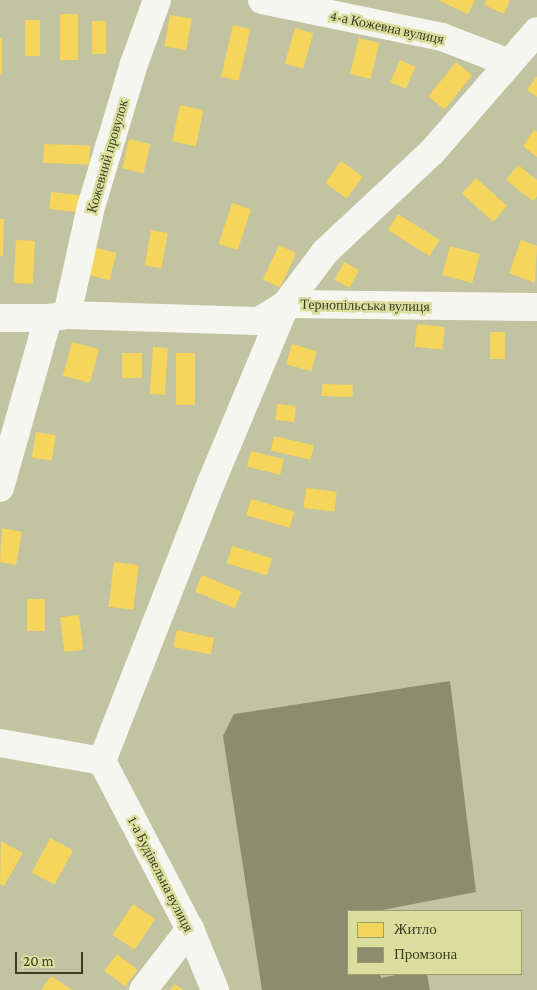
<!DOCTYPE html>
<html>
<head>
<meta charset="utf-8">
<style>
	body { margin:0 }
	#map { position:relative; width:537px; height:990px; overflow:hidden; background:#c1c3a1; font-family:"Crimson Pro",serif }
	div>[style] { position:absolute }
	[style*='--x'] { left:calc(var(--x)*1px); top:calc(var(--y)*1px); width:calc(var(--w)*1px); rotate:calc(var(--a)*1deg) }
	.homes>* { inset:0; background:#f6d55c; transform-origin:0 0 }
	.industry>* { inset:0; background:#8c8c6e }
	.minor>* { height:28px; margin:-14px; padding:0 14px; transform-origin:14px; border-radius:14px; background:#f6f6f1 }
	span { translate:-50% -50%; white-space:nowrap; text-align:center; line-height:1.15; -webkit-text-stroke:5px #dbdf9e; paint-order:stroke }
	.street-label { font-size:14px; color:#3c3e23 }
	.legend { position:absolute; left:347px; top:910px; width:175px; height:65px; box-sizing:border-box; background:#dbdf9e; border:1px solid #9b9f6d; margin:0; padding:6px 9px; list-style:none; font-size:15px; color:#3c3e23 }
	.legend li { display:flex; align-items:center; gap:10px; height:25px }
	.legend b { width:25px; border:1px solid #9b9f6d }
	.scale { position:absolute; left:15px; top:952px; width:68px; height:22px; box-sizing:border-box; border:2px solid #3c3e23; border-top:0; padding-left:6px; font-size:15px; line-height:18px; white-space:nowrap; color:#3c3e23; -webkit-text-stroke:4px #dbdf9e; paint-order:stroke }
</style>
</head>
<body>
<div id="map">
	<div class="homes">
		<div style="clip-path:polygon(438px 0,475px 0,468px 14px)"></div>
		<div style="clip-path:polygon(487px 0,510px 0,504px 14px,484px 5px)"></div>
		<div style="left:60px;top:14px;width:18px;height:46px"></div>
		<div style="left:170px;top:15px;width:22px;height:32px;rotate:10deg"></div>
		<div style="left:25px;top:20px;width:15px;height:36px"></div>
		<div style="left:92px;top:21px;width:14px;height:33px"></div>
		<div style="left:233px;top:25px;width:18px;height:53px;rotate:13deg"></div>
		<div style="left:295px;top:28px;width:19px;height:37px;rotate:16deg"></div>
		<div style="left:0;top:38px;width:2px;height:37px"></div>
		<div style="left:359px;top:38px;width:21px;height:37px;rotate:14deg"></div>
		<div style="left:400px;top:60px;width:17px;height:24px;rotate:24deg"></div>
		<div style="left:456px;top:62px;width:21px;height:44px;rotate:39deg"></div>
		<div style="clip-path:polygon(537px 76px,537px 97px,527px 90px)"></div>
		<div style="left:180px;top:105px;width:24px;height:37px;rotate:12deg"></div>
		<div style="clip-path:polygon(534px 130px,537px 132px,537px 157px,523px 146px)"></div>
		<div style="left:129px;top:139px;width:22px;height:30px;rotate:13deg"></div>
		<div style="left:44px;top:144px;width:46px;height:19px;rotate:2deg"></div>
		<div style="left:341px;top:161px;width:27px;height:27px;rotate:36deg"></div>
		<div style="clip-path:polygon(518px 165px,537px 180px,537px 196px,533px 201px,506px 180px)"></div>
		<div style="left:476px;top:178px;width:42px;height:21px;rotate:42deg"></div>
		<div style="left:51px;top:192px;width:31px;height:17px;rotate:6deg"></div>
		<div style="left:232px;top:203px;width:20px;height:43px;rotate:18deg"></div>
		<div style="left:398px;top:214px;width:49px;height:19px;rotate:32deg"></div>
		<div style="clip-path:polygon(0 219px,4px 219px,3px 256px,0 256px)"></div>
		<div style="left:151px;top:230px;width:17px;height:36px;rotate:10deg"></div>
		<div style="left:16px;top:240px;width:19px;height:43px;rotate:3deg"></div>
		<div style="clip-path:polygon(521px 240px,537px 246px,535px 283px,509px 273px)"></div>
		<div style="left:279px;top:245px;width:19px;height:38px;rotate:25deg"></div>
		<div style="left:450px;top:246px;width:31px;height:30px;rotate:15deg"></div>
		<div style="left:96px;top:248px;width:21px;height:28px;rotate:14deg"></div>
		<div style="left:344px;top:262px;width:17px;height:20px;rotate:28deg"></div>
		<div style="left:417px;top:324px;width:28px;height:23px;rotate:6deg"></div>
		<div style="left:505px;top:332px;width:27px;height:15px;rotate:90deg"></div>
		<div style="left:72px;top:342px;width:28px;height:35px;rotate:15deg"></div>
		<div style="left:292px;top:344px;width:26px;height:21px;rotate:16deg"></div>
		<div style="left:153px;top:347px;width:15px;height:47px;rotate:4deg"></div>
		<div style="left:122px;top:353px;width:20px;height:25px"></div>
		<div style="left:176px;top:353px;width:19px;height:52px"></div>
		<div style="left:322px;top:384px;width:31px;height:12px;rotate:2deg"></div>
		<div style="left:277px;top:404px;width:19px;height:16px;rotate:6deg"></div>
		<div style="left:36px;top:432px;width:20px;height:26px;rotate:9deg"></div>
		<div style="left:274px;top:436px;width:41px;height:15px;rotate:13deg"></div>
		<div style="left:251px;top:451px;width:34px;height:16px;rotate:14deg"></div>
		<div style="left:306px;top:488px;width:31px;height:20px;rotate:7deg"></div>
		<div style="left:251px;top:499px;width:45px;height:17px;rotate:16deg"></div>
		<div style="clip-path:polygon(2px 528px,22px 532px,16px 565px,0 562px)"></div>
		<div style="left:232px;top:546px;width:42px;height:18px;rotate:17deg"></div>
		<div style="left:114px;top:562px;width:25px;height:45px;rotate:7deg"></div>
		<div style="left:202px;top:575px;width:43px;height:18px;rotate:23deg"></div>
		<div style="left:27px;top:599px;width:18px;height:32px"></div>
		<div style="left:79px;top:615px;width:35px;height:19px;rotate:83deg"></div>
		<div style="left:177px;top:630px;width:38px;height:17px;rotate:12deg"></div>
		<div style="left:50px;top:838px;width:26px;height:39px;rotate:28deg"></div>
		<div style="clip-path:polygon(1px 841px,23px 853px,4px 886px,0 884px)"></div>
		<div style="left:133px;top:904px;width:27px;height:37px;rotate:34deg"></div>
		<div style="left:117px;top:954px;width:26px;height:21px;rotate:37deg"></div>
		<div style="clip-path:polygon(51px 976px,72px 990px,41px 990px)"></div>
		<div style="clip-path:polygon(175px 984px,183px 990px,170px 990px)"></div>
	</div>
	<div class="industry">
		<div style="clip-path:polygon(450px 681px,476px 892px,377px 911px,348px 911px,348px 974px,380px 974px,381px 978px,401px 974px,427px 974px,430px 990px,262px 990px,223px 736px,234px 714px)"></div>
	</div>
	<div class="minor">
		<div style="--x:262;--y:0;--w:184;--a:11.6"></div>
		<div style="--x:442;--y:37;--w:72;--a:21.2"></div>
		<div style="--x:67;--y:315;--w:111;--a:-77.5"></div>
		<div style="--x:91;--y:207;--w:149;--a:-73.3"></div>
		<div style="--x:134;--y:64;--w:68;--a:-70.2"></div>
		<div style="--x:0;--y:318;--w:48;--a:0"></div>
		<div style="--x:48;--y:318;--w:19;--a:-9"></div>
		<div style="--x:67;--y:315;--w:192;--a:1.8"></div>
		<div style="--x:259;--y:321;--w:32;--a:-32"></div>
		<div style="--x:286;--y:304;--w:251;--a:0.7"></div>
		<div style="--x:0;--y:488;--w:177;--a:-74.2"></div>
		<div style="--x:0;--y:743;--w:104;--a:10"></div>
		<div style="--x:102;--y:761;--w:299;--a:-68.6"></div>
		<div style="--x:211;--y:483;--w:194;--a:-67.3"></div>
		<div style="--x:286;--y:304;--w:65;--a:-53.1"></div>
		<div style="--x:325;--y:252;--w:146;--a:-43.1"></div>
		<div style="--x:432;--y:152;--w:160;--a:-49"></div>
		<div style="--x:102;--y:761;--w:190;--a:62.4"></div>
		<div style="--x:190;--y:929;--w:66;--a:67.7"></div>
		<div style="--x:143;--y:990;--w:77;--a:-52.4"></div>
	</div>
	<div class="street-label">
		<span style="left:387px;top:27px;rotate:12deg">4-а Кожевна вулиця</span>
		<span style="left:107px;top:156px;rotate:-74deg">Кожевний провулок</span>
		<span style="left:365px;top:305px;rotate:1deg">Тернопільська вулиця</span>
		<span style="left:161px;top:874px;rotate:63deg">1-а Будівельна вулиця</span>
	</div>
	<ul class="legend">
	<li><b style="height:14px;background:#f6d55c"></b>Житло</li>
	<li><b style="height:14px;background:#8c8c6e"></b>Промзона</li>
	</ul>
	<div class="scale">20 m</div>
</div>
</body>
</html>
